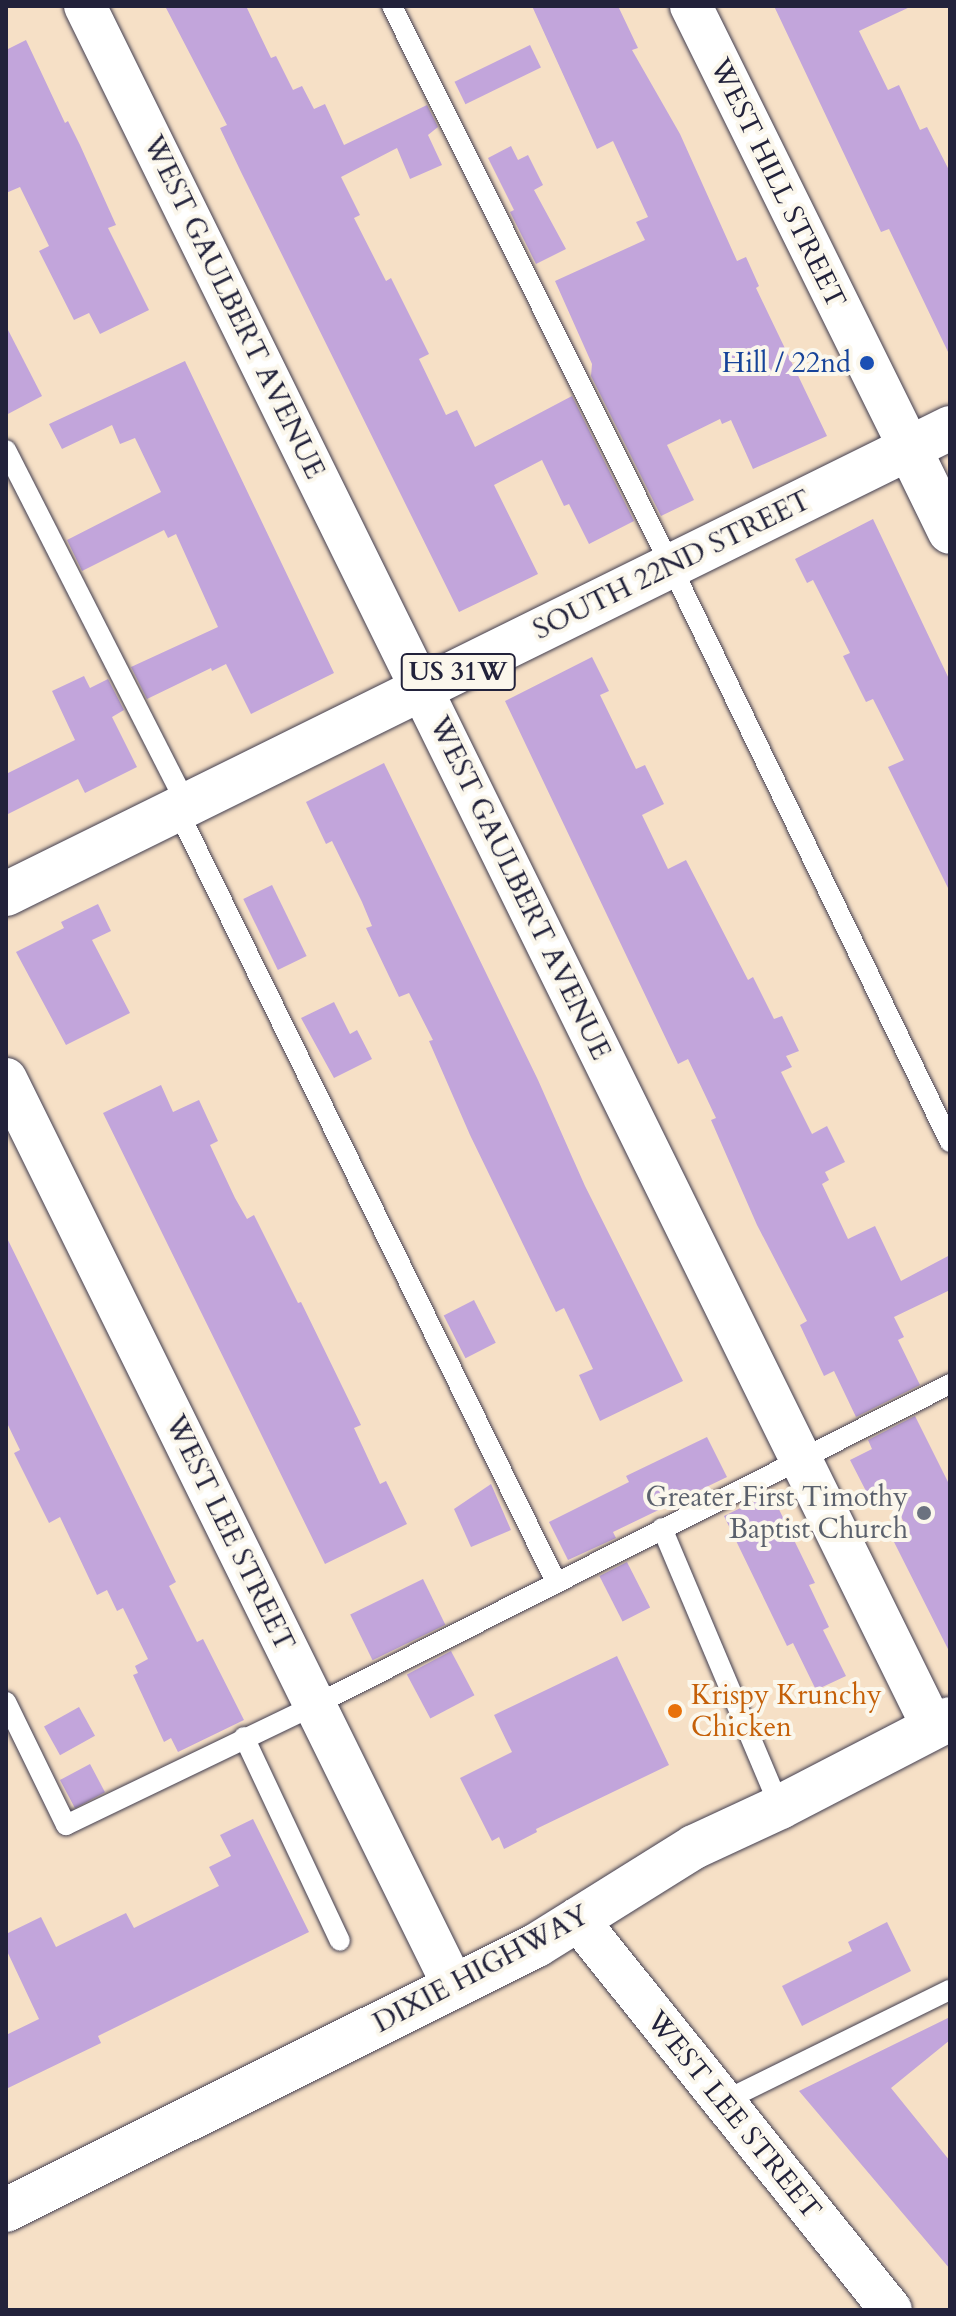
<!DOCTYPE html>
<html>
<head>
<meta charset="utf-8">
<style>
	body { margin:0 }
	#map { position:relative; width:956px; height:2316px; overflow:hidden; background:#f6e0c6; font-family:Cardo,serif }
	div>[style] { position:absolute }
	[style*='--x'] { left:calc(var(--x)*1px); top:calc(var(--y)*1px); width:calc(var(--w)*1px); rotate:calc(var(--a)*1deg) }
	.building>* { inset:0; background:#c2a5db; transform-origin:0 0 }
	.roads { filter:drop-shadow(0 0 2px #423e50) drop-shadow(0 0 2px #423e50) }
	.service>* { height:20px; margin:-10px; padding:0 10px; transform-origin:10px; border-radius:10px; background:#fff }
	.minor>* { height:42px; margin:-21px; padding:0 21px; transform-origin:21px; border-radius:21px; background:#fff }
	.tertiary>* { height:44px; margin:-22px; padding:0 22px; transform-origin:22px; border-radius:22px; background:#fff }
	.primary>* { height:44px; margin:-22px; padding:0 22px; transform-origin:22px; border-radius:22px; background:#fff }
	.dots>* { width:22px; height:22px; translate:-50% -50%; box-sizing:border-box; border:4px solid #fbf7ec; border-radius:50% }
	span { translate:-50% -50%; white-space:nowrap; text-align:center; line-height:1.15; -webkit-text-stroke:8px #fbf7ec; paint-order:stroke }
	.shield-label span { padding:2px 6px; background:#fbf7ec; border:2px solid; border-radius:6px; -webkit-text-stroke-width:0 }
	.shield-label { font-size:26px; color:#22223b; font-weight:700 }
	.street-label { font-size:28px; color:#22223b }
	.transit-label { font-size:28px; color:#164399 }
	.right { translate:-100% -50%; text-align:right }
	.worship-label { font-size:28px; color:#5b616d }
	.food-label { font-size:28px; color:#c56008 }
	.left { translate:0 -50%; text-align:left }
	.frame { position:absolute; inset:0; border:8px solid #22223b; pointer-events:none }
</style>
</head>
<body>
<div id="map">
	<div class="building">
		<div style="clip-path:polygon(165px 6px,246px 6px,271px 58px,276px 56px,293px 90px,302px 86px,314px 109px,325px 104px,344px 145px,427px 105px,438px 127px,428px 135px,442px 165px,410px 179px,397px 148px,341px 177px,360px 215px,354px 218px,386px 281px,391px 278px,429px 354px,419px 359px,446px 415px,457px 410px,475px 447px,572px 396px,634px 521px,589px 544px,569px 504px,564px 506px,542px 460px,494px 485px,538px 574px,459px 612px,241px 172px,220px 128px,227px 125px)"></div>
		<div style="clip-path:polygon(532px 6px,618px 6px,638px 48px,632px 50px,680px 134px,737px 261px,746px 257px,759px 286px,756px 288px,827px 436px,753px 469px,731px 420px,722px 424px,720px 419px,667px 445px,694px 500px,661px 516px,591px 376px,592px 364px,555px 281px,645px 240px,636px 222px,648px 217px,613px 141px,597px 149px)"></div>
		<div style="clip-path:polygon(774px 6px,912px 6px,859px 31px,888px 90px,899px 85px,920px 130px,927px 127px,950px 172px,950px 356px,889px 229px,881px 232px)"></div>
		<div style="clip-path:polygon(26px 40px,65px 123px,68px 121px,80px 145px,116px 225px,108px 228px,149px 310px,100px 334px,89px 313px,74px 320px,39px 251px,49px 246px,20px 187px,6px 193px,6px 50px)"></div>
		<div style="left:530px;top:45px;width:25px;height:84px;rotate:64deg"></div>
		<div style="clip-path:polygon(511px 146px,518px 160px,528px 155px,543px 185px,534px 190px,566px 249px,536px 264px,510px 212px,514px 210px,488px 158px)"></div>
		<div style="clip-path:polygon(6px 326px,42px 396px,6px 415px)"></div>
		<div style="clip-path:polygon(185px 361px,334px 673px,251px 714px,226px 664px,212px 671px,211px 668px,147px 699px,131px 667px,218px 627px,176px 534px,168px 538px,164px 530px,82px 571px,67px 540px,161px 492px,135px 438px,120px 444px,112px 425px,62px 449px,49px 424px)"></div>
		<div style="clip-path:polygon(873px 519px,950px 681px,950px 892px,888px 767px,904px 760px,873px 699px,866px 702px,843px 656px,850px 653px,813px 580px,807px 583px,795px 559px)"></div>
		<div style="clip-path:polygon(592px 657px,609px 691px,600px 695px,636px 769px,645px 765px,664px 804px,642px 815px,668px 869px,686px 860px,748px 980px,753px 977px,774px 1019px,782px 1016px,799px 1051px,786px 1056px,792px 1067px,781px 1072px,812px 1134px,827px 1126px,845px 1162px,825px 1172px,829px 1180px,822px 1184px,848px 1239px,875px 1226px,901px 1281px,950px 1255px,950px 1290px,894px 1317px,904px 1337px,898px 1340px,920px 1385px,856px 1417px,834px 1371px,824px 1376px,800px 1325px,807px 1321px,757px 1225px,711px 1120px,716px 1118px,688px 1059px,678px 1064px,505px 701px)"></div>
		<div style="clip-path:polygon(84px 676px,90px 688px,108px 679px,124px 710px,112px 717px,137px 767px,85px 793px,78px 779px,6px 815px,6px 774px,75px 740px,52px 691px)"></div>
		<div style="clip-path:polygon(384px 763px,538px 1080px,585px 1186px,683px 1381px,600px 1421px,579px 1375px,593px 1369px,564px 1308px,556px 1312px,470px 1135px,429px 1041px,433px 1040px,409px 993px,399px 997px,366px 928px,372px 926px,362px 902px,332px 841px,326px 844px,306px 802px)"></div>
		<div style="left:272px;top:885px;width:79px;height:32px;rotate:64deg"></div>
		<div style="clip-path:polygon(98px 904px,111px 931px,92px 940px,130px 1013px,66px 1045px,16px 952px,64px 928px,61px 922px)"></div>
		<div style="clip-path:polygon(334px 1002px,350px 1034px,357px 1030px,372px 1059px,334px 1078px,301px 1018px)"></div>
		<div style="clip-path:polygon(161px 1085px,173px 1112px,199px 1100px,218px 1141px,210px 1145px,235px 1198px,247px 1219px,254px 1215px,298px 1303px,301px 1302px,361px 1425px,354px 1428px,380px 1484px,386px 1481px,407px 1524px,325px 1564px,103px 1113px)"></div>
		<div style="clip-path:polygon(6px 1236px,176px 1582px,169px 1586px,197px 1642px,203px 1639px,244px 1720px,178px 1752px,171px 1738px,164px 1742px,133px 1675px,138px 1673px,135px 1666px,148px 1659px,123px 1608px,117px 1611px,107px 1590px,97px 1595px,60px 1517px,49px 1523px,14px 1453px,20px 1450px,6px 1421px)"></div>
		<div style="left:474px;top:1300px;width:48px;height:34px;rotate:63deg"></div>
		<div style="clip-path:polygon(915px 1416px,950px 1486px,950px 1653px,894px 1542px,910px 1534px,884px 1484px,867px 1493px,850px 1460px,872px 1449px,868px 1440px)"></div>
		<div style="clip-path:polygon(707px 1437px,727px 1477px,613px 1532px,616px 1538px,568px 1560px,549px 1522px,629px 1482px,626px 1476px)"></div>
		<div style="clip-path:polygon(491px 1484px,511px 1530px,471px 1547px,454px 1509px)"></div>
		<div style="clip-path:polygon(771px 1493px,815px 1583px,809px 1585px,829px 1627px,823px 1630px,846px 1676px,816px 1690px,793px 1643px,787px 1646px,724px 1516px)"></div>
		<div style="left:627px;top:1562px;width:51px;height:31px;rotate:63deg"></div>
		<div style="left:423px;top:1579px;width:51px;height:81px;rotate:64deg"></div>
		<div style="left:451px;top:1651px;width:50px;height:50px;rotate:62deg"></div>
		<div style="clip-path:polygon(617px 1656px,669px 1765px,536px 1829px,537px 1832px,504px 1849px,499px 1837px,492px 1841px,460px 1778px,512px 1752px,494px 1715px)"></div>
		<div style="left:79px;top:1707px;width:33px;height:40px;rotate:61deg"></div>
		<div style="left:90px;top:1764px;width:32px;height:34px;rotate:62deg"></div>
		<div style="clip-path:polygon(253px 1819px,309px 1932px,98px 2036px,101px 2043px,6px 2089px,6px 2035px,39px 2019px,6px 1949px,6px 1934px,41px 1917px,56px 1947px,126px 1913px,134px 1928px,219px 1886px,209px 1867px,231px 1856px,220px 1835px)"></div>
		<div style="clip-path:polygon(887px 1922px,911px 1971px,802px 2026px,782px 1986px,852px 1951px,848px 1942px)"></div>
		<div style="clip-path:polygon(950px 2017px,950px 2040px,891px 2088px,950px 2161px,950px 2269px,799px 2091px)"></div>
	</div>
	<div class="roads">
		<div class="service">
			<div style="--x:392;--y:6;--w:626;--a:63.52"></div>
			<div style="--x:671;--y:566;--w:640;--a:64.16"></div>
			<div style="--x:6;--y:450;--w:398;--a:63"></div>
			<div style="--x:177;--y:809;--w:861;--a:63.88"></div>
			<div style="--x:662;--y:1528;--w:303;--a:67.1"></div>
			<div style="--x:6;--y:1702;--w:137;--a:64"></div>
			<div style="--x:66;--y:1825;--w:276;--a:-25.7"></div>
			<div style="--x:315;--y:1705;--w:712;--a:-26.82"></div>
			<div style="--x:244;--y:1737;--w:225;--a:64.8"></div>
			<div style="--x:724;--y:2101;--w:252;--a:-26.2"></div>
		</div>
		<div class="minor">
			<div style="--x:85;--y:6;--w:1919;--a:63.78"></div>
			<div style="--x:691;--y:6;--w:493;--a:63.7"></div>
			<div style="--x:6;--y:1079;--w:1013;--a:63.74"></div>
			<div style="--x:577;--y:1919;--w:501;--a:51.23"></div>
		</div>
		<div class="tertiary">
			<div style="--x:909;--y:448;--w:93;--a:64"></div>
			<div style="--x:6;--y:2210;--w:593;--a:-26.52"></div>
			<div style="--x:537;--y:1945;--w:185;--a:-32"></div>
			<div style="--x:694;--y:1847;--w:95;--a:-24.9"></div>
			<div style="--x:780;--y:1807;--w:191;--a:-27.4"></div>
		</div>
		<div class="primary">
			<div style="--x:6;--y:894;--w:1053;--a:-26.27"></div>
		</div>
	</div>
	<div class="dots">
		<div style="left:867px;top:363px;background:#1a4fb4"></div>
		<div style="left:924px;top:1513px;background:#6b7280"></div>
		<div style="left:675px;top:1711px;background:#e8710a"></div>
	</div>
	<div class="shield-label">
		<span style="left:458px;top:672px">US 31W</span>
	</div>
	<div class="street-label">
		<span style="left:778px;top:183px;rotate:64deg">WEST HILL STREET</span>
		<span style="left:234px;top:307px;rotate:64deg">WEST GAULBERT AVENUE</span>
		<span style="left:672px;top:565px;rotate:-26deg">SOUTH 22ND STREET</span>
		<span style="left:520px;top:888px;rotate:64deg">WEST GAULBERT AVENUE</span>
		<span style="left:230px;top:1533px;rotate:64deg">WEST LEE STREET</span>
		<span style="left:481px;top:1969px;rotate:-28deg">DIXIE HIGHWAY</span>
		<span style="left:734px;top:2115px;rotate:51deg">WEST LEE STREET</span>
	</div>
	<div class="transit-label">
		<span class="right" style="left:851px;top:363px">Hill / 22nd</span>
	</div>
	<div class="worship-label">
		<span class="right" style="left:908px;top:1513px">Greater First Timothy<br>Baptist Church</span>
	</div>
	<div class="food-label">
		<span class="left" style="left:691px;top:1711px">Krispy Krunchy<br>Chicken</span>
	</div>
	<div class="frame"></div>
</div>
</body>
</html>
